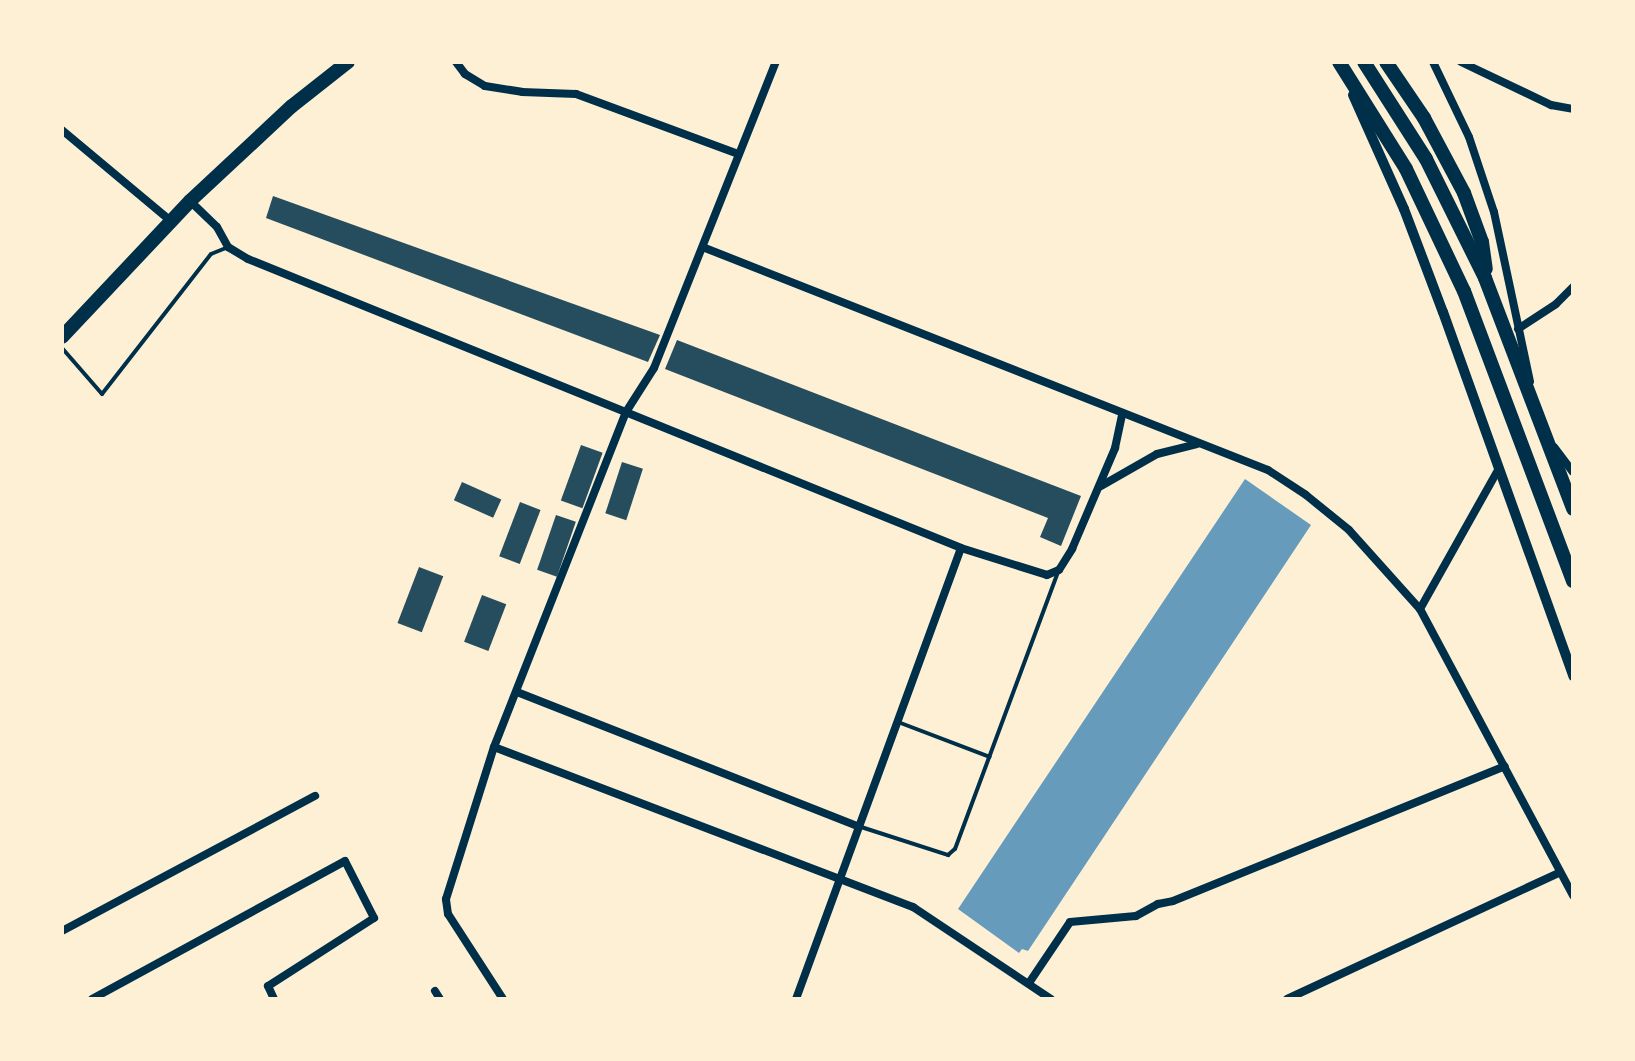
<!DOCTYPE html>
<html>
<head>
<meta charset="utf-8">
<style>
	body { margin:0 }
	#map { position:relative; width:1635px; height:1061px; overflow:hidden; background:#fdf0d5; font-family:Rubik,sans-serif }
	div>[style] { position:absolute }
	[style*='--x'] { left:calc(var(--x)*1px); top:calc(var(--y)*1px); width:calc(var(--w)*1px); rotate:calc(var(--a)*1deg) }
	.water>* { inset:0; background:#669bbc }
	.building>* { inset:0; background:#264d5e; transform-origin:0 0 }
	.service>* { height:4px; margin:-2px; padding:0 2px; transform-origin:2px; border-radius:2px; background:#003049 }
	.minor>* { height:8px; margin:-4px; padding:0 4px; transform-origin:4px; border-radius:4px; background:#003049 }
	.tertiary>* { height:10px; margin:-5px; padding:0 5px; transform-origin:5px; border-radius:5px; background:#003049 }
	.trunk>* { height:14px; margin:-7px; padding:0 7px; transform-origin:7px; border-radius:7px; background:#003049 }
	span { translate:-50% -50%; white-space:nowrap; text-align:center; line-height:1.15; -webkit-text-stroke:7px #fdf0d5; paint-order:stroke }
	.frame { position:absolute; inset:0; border:64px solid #fdf0d5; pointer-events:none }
</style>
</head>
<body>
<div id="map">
	<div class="water">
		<div style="clip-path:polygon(1245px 479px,1311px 525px,1028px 951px,1022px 949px,1019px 953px,958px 909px)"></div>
	</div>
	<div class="building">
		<div style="clip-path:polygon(273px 196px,660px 335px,648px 362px,266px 218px)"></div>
		<div style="clip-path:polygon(677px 340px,1081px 496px,1061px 546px,1040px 537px,1048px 518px,665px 369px)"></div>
		<div style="left:581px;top:445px;width:23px;height:59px;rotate:20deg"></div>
		<div style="left:622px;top:462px;width:22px;height:54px;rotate:18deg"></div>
		<div style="left:462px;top:482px;width:43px;height:20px;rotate:24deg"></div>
		<div style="left:520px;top:502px;width:22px;height:58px;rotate:21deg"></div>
		<div style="left:556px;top:515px;width:21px;height:58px;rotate:19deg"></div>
		<div style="left:419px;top:567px;width:26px;height:60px;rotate:21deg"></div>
		<div style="left:482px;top:595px;width:26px;height:50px;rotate:21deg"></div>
	</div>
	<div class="service">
		<div style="--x:62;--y:348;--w:61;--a:49"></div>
		<div style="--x:102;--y:394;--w:177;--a:-52.1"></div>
		<div style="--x:211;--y:254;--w:18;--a:-22"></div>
		<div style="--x:898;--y:722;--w:98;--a:20.8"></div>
		<div style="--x:858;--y:826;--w:95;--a:17.9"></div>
		<div style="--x:948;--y:855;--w:9;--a:-41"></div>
		<div style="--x:955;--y:849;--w:296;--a:-69.6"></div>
	</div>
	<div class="minor">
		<div style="--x:456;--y:62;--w:15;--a:53"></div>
		<div style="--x:465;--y:74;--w:23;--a:31"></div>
		<div style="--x:485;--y:86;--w:37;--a:9"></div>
		<div style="--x:522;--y:92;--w:54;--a:2.1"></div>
		<div style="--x:576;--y:94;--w:173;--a:20.3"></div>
		<div style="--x:1433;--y:62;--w:83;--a:64.4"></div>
		<div style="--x:1469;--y:137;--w:79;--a:71.6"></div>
		<div style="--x:1494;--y:212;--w:173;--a:78"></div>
		<div style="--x:1461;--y:62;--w:100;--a:25.5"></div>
		<div style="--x:1551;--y:105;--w:22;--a:10"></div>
		<div style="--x:62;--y:130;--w:142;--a:39.9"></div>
		<div style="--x:190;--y:201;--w:37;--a:44"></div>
		<div style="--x:217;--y:227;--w:23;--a:61"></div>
		<div style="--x:228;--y:247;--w:23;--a:31"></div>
		<div style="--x:248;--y:259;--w:769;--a:22.06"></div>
		<div style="--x:961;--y:548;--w:90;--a:17.4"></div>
		<div style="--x:1047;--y:575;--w:13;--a:-23"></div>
		<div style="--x:1059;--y:570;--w:25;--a:-58"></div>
		<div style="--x:1072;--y:549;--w:110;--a:-66.9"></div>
		<div style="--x:1115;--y:448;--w:34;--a:-78"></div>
		<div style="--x:705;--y:248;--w:605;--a:21.52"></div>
		<div style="--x:1268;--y:470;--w:45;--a:33.3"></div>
		<div style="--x:1306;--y:495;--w:55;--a:39.1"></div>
		<div style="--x:1349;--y:530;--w:106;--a:48.1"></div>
		<div style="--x:1420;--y:609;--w:325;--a:61.9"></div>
		<div style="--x:1518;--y:329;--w:45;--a:-33.3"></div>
		<div style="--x:1556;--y:304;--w:24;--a:-45"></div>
		<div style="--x:1554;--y:447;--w:31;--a:53"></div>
		<div style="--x:1101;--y:486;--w:64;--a:-29.7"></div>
		<div style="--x:1157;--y:454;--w:41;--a:-14"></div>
		<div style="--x:1420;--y:609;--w:159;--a:-60.7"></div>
		<div style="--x:517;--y:692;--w:366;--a:21.5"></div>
		<div style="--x:494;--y:747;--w:449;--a:20.9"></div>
		<div style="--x:913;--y:907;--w:166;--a:33.7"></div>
		<div style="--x:62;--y:931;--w:287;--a:-28.1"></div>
		<div style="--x:1029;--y:983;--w:73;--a:-56.1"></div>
		<div style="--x:1070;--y:922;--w:66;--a:-5.2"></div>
		<div style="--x:1136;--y:916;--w:25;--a:-29"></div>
		<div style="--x:1158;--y:904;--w:15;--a:-11"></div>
		<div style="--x:1173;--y:901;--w:358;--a:-22.1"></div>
		<div style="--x:435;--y:991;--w:9;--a:58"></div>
		<div style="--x:92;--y:999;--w:288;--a:-28.6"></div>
		<div style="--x:345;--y:861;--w:64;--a:63"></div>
		<div style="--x:374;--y:918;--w:126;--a:147.3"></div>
		<div style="--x:268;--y:986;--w:14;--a:65"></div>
		<div style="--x:503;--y:999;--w:101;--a:-122.9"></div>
		<div style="--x:448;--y:914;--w:15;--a:-98"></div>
		<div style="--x:446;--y:899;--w:159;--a:-72.5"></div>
		<div style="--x:494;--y:747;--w:360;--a:-68.5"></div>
		<div style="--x:626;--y:412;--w:52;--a:-57.5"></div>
		<div style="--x:654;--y:368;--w:329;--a:-68.3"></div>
		<div style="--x:796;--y:999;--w:480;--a:-69.9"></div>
		<div style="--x:1287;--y:999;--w:301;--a:-24.9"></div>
	</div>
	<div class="tertiary">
		<div style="--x:1353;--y:95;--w:125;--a:65.9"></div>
		<div style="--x:1404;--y:209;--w:110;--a:69.3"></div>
		<div style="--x:1443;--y:312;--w:387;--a:70.3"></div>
	</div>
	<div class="trunk">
		<div style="--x:1339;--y:62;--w:126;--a:57.9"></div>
		<div style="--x:1406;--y:169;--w:135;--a:64.6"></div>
		<div style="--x:1464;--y:291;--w:310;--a:69.4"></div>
		<div style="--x:1364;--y:62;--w:115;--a:57.4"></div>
		<div style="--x:1426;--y:159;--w:133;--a:63.6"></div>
		<div style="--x:1485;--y:278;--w:247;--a:69.1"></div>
		<div style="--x:1386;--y:62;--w:68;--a:55.8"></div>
		<div style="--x:1424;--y:118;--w:85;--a:61.9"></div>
		<div style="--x:1464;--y:193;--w:52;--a:69.8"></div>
		<div style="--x:1482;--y:242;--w:27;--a:82"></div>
		<div style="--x:62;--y:337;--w:187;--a:-46.7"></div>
		<div style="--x:190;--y:201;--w:139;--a:-43"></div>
		<div style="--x:292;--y:106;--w:71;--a:-38.2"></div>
	</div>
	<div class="frame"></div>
</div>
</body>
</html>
